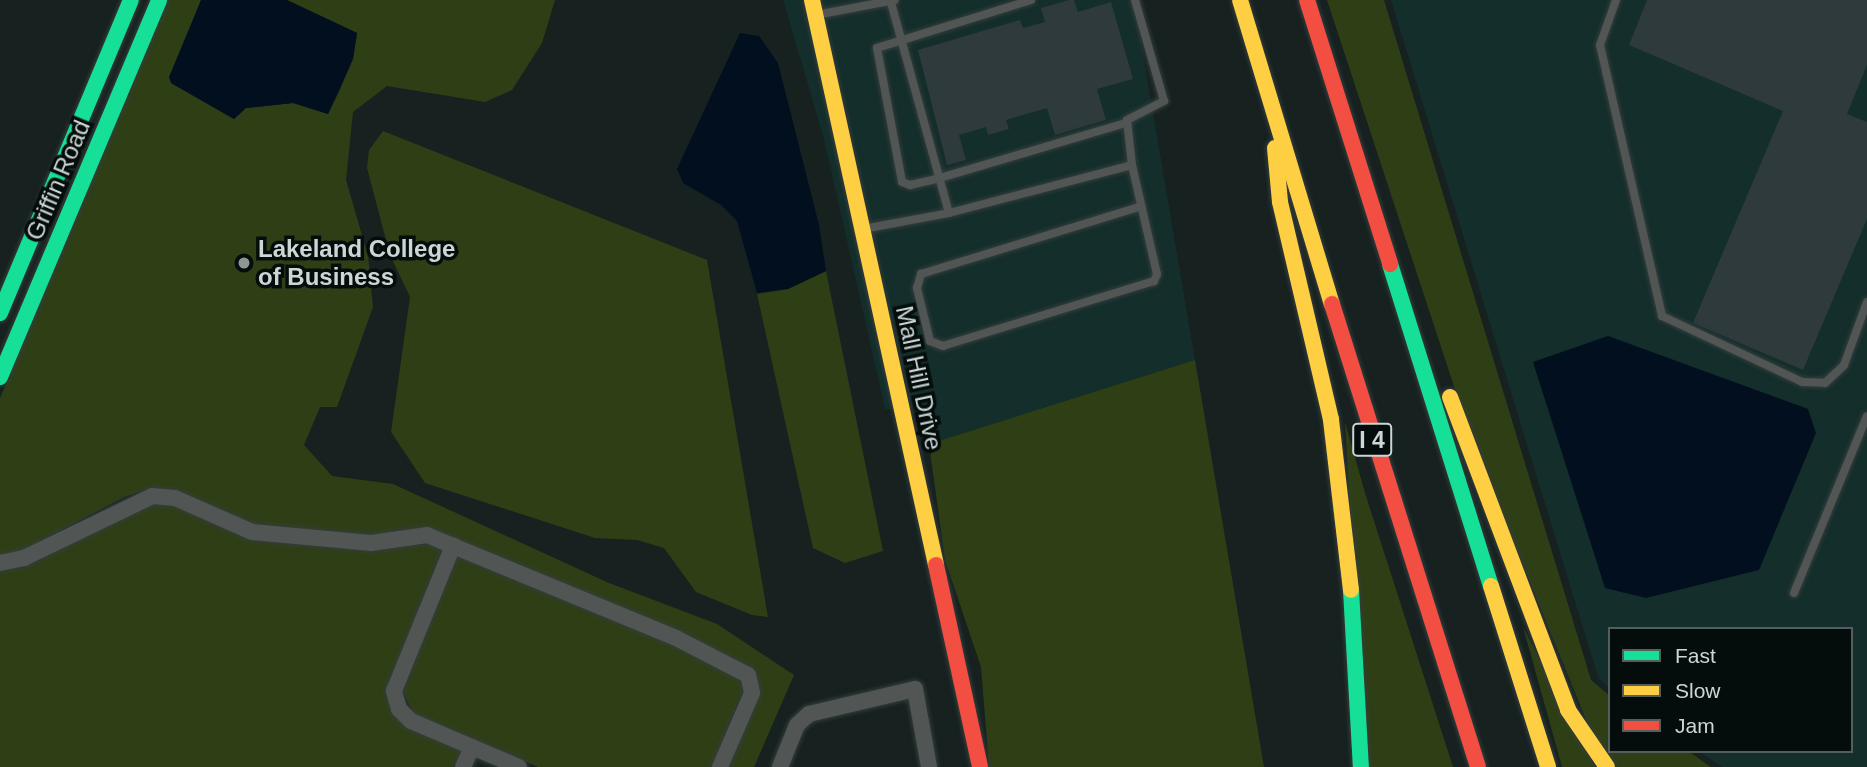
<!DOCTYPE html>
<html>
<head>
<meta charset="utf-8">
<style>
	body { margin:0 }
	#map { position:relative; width:1867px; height:767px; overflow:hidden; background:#162120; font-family:Helvetica,sans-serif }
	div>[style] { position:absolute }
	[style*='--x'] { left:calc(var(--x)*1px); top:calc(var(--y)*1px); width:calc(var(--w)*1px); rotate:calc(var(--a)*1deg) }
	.built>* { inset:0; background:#132e2b }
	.green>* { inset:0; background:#2f3f15 }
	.water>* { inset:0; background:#020f1f }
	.building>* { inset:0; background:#2e3a3c }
	.roads { filter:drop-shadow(0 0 2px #343d3c) drop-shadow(0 0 2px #343d3c) }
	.lane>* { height:8px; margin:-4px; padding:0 4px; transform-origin:4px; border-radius:4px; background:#515553 }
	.street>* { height:16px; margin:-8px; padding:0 8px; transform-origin:8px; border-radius:8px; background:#515553 }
	.fast>* { height:16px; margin:-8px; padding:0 8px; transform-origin:8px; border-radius:8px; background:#16e098 }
	.slow>* { height:16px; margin:-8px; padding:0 8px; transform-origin:8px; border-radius:8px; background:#ffcf43 }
	.jam>* { height:16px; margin:-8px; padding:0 8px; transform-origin:8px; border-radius:8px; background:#f24e42 }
	.dots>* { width:19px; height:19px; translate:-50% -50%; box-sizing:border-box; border:4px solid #050d0c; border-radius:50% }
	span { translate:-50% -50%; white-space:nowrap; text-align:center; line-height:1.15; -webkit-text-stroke:7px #050d0c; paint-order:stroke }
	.shield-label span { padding:2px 5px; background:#050d0c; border:2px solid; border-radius:5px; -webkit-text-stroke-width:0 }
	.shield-label { font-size:23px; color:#cbd7d5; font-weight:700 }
	.street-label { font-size:24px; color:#cbd7d5 }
	.poi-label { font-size:24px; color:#cbd7d5; font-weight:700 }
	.left { translate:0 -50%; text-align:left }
	.legend { position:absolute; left:1608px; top:627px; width:245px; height:126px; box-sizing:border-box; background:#050d0c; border:2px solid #545e5c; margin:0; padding:9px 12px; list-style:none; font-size:21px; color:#cbd7d5 }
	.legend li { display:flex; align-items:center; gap:14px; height:35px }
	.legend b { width:35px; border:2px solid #545e5c }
</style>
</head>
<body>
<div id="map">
	<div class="built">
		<div style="clip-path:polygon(783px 0,804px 0,894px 409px,885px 409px,824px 139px)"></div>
		<div style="clip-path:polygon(820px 0,1134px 0,1195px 360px,929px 444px,925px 408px,911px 408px)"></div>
		<div style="clip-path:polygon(1391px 0,1867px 0,1867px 767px,1722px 767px,1699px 751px,1851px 751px,1851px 629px,1610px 629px,1610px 689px,1598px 677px)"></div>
	</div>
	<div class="green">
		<div style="clip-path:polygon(168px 0,201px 0,171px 83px,234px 119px,246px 108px,293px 103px,328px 114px,339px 92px,353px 59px,357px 33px,287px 0,555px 0,542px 43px,512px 90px,485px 102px,387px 86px,353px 112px,346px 180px,368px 256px,373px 307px,337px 407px,320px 407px,304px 445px,332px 476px,393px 484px,609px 583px,717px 624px,794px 675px,754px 767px,729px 767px,759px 696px,752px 669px,672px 628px,430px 529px,370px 535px,253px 524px,148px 489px,124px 497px,21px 551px,0 555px,0 398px)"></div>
		<div style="clip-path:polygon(1327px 0,1384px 0,1591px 680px,1610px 696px,1610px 751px,1688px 751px,1711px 767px,1615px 767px,1587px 722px,1470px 435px)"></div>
		<div style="clip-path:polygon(383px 131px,707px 260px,768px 617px,752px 615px,696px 592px,664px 548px,637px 540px,595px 538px,425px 483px,391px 432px,410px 297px,390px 255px,367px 168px,369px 150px)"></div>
		<div style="clip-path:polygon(826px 271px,883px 551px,845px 563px,813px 548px,757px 294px,788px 289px)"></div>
		<div style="clip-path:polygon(1195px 360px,1264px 767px,989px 767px,981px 667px,945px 560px,929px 444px)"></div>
		<div style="clip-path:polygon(1345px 422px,1365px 493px,1453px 767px,1364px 767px)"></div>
		<div style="clip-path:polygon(153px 504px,173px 506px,250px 539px,372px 550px,427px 544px,442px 549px,386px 692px,394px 714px,461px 750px,454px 767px,0 767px,0 571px,29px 565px)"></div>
		<div style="clip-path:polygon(457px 556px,673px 645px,740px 678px,743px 691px,711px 767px,538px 767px,415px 715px,403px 692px)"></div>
		<div style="clip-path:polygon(1523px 627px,1595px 767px,1562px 767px)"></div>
	</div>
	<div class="water">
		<div style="clip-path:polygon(201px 0,287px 0,357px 33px,353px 59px,328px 114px,293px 103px,246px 108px,234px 119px,171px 83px,169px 77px)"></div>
		<div style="clip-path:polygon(740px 33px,759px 36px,778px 63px,819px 225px,826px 271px,788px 289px,757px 293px,737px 221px,721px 205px,683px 183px,677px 169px)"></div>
		<div style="clip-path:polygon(1608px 336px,1808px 409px,1816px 433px,1759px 570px,1646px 598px,1605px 588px,1533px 362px)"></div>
	</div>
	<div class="building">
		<div style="clip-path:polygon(1069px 0,1074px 0,1078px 12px,1111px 2px,1133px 79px,1097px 89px,1106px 120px,1055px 135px,1047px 108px,1006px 120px,1009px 129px,988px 135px,986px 127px,959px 135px,966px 160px,947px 165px,918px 50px,1020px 20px,1023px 28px,1045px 22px,1041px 8px)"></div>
		<div style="clip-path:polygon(1647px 0,1867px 0,1867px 65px,1847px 114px,1867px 122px,1867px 219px,1803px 370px,1693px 323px,1783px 111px,1629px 45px)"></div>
	</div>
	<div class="roads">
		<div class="lane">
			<div style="--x:1031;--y:0;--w:161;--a:162.7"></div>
			<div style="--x:877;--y:48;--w:136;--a:79.4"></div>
			<div style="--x:902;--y:182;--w:9;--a:21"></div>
			<div style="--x:910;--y:185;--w:31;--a:-13"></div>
			<div style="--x:940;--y:178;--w:194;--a:-16.5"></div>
			<div style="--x:1616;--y:0;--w:48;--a:109.6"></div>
			<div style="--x:1600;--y:45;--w:278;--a:77.1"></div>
			<div style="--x:1662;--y:316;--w:155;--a:25.2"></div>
			<div style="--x:1802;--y:382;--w:23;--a:2"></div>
			<div style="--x:1825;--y:383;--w:26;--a:-43"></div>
			<div style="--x:1844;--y:365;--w:67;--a:-69.9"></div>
			<div style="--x:816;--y:15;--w:80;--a:-10.8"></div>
			<div style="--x:1132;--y:165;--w:112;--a:77.1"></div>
			<div style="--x:1157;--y:274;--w:8;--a:113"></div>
			<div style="--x:1154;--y:281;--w:221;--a:162.9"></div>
			<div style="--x:943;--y:346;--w:14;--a:-159"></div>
			<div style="--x:930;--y:341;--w:55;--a:-103.8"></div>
			<div style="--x:917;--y:288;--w:15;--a:-74"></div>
			<div style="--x:921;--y:274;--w:228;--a:-17.1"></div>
			<div style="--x:949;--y:213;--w:189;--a:-14.7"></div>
			<div style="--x:1132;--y:165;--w:45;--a:-96.3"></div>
			<div style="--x:1127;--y:120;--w:42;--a:-27.2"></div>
			<div style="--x:1164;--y:101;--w:105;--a:-106"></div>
			<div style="--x:863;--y:229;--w:87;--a:-10.5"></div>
			<div style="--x:949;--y:213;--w:219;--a:-105.4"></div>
			<div style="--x:1794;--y:593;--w:191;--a:-67.6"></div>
		</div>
		<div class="street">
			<div style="--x:0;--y:563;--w:25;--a:-12"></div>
			<div style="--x:24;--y:558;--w:142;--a:-25.8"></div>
			<div style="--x:152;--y:496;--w:23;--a:5"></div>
			<div style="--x:175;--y:498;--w:84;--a:23.8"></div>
			<div style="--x:252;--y:532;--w:120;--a:5.3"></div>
			<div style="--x:371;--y:543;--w:57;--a:-8.1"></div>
			<div style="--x:427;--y:535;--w:28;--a:23"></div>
			<div style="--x:472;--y:747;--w:51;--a:23.1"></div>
			<div style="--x:463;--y:767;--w:22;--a:-66"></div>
			<div style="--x:472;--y:747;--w:66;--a:-156.9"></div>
			<div style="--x:411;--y:721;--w:17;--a:-135"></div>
			<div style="--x:399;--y:709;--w:19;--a:-106"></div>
			<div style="--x:394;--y:691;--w:157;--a:-67.9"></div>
			<div style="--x:453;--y:546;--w:241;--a:22.4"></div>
			<div style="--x:676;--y:638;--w:81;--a:27.2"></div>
			<div style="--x:748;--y:675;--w:18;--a:77"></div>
			<div style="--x:752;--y:693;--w:81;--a:113.4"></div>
			<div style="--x:780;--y:767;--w:45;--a:-68"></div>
			<div style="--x:797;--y:725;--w:16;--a:-43"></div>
			<div style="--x:809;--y:714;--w:109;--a:-13.3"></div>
			<div style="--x:915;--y:689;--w:79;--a:79.8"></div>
		</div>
		<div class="fast">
			<div style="--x:1390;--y:264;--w:337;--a:72.6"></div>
			<div style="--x:0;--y:313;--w:339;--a:-67.3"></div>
			<div style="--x:0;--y:377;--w:409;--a:-67.1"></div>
			<div style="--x:1351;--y:590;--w:177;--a:86.8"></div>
		</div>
		<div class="slow">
			<div style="--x:812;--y:0;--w:578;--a:77.62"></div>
			<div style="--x:1240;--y:0;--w:318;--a:73.2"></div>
			<div style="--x:1275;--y:148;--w:54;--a:84.7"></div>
			<div style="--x:1280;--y:202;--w:224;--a:76.8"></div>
			<div style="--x:1331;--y:420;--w:171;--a:83.3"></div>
			<div style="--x:1450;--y:397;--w:335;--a:69.3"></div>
			<div style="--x:1568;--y:710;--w:69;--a:55.6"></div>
			<div style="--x:1491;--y:586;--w:190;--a:72.5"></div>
		</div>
		<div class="jam">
			<div style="--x:1307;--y:0;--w:277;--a:72.5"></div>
			<div style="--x:1332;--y:304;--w:485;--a:72.5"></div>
			<div style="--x:936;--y:565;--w:207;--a:77.7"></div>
		</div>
	</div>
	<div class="dots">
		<div style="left:244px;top:263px;background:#8c9796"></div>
	</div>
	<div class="shield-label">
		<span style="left:1372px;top:440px">I 4</span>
	</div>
	<div class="street-label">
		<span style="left:58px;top:180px;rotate:-67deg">Griffin Road</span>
		<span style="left:919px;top:378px;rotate:78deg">Mall Hill Drive</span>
	</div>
	<div class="poi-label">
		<span class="left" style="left:258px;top:263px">Lakeland College<br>of Business</span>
	</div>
	<ul class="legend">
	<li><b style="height:9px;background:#16e098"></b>Fast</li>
	<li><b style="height:9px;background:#ffcf43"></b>Slow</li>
	<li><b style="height:9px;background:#f24e42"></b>Jam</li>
	</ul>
</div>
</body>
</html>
